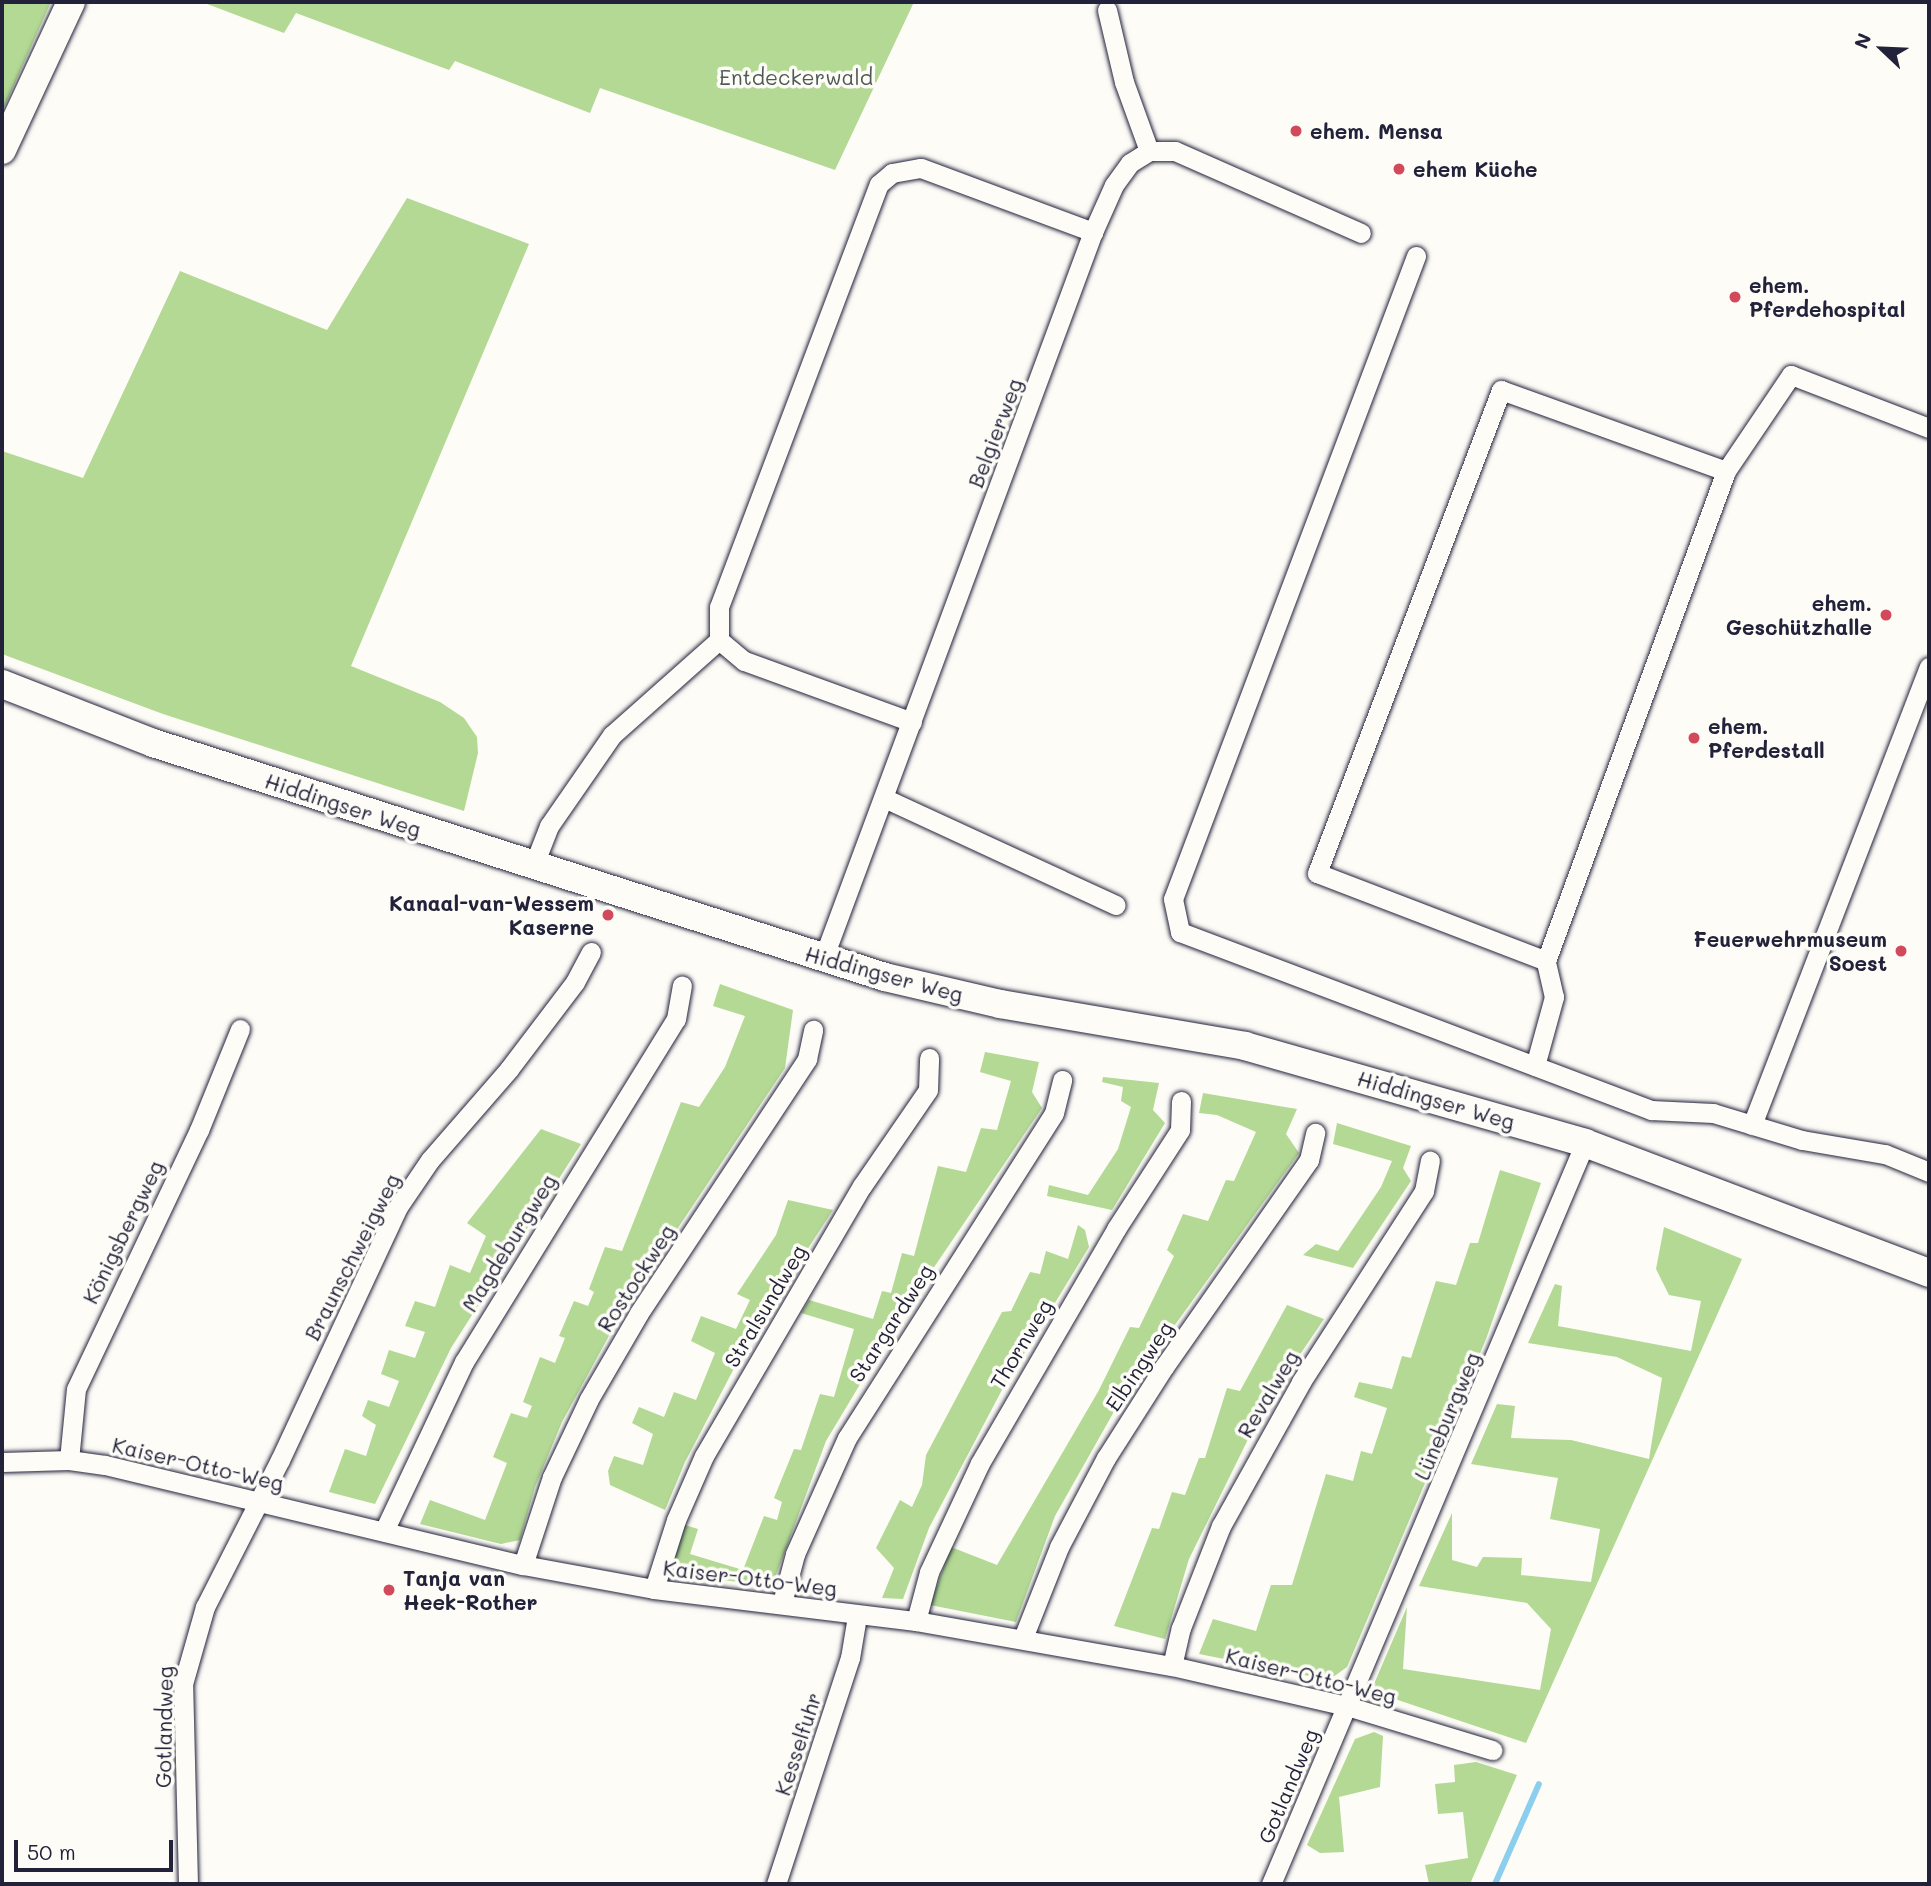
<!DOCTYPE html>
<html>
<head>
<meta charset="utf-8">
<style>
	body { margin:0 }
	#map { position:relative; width:1931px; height:1886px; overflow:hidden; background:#fdfcf7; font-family:Mali,sans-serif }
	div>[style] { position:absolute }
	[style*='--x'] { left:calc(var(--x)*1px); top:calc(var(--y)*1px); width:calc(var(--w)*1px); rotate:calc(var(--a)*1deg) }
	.green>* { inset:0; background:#b3d994 }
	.stream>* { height:6px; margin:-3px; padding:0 3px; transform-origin:3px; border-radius:3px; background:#8cceee }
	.roads { filter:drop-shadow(0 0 2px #22223b) drop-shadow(0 0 2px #22223b) }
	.minor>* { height:19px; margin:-9.5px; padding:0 9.5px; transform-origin:9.5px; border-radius:9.5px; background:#fdfcf7 }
	.secondary>* { height:28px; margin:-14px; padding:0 14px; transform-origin:14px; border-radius:14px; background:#fdfcf7 }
	.dots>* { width:19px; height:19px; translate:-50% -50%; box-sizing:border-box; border:4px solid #fdfcf7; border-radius:50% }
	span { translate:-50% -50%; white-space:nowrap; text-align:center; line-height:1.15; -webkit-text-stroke:7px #fdfcf7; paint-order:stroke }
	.park-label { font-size:21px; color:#4e5956 }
	.poi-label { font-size:21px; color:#22223b; font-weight:700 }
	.left { translate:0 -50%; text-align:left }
	.right { translate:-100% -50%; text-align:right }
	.street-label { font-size:21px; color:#22223b }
	.frame { position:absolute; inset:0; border:4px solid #22223b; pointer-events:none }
	.north { position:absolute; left:1847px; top:14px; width:70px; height:70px; -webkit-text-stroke:5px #fdfcf7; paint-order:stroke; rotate:293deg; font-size:19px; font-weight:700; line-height:28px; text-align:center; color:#22223b }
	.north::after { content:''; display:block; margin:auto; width:24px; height:32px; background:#22223b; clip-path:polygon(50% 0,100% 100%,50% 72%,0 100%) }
	.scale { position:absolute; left:14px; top:1840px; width:159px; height:32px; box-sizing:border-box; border:4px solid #22223b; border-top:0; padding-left:9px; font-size:21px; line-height:24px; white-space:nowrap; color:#22223b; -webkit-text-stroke:5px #fdfcf7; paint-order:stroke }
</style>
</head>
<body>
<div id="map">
	<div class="green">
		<div style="clip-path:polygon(2px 2px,51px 2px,2px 112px)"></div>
		<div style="clip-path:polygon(202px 2px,914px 2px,835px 170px,600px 88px,590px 113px,455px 61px,449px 70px,296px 13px,284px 33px)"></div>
		<div style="clip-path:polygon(407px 198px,529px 244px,351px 666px,440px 702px,464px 718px,477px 737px,478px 753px,464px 811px,163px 714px,2px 654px,2px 451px,83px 478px,180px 271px,327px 330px)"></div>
		<div style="clip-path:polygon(720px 984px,793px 1010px,785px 1068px,623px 1310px,562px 1422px,535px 1487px,520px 1540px,501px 1544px,420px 1524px,430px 1500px,485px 1520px,507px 1463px,493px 1457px,511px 1413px,527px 1418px,532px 1406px,523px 1402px,540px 1357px,555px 1363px,565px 1338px,559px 1336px,574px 1301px,588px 1306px,594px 1292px,589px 1289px,605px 1247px,622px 1251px,681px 1102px,699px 1107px,725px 1067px,745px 1016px,713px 1006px)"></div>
		<div style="clip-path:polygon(985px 1052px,1039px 1062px,1032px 1092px,1042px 1108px,901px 1316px,826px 1441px,772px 1586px,680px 1575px,673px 1556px,685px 1525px,698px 1529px,690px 1554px,743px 1570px,764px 1516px,777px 1520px,782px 1502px,774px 1498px,794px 1449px,801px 1450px,820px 1394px,834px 1397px,854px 1329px,801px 1313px,809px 1300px,873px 1319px,882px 1291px,891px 1293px,902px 1253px,914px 1256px,938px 1166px,966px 1172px,981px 1128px,997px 1130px,1011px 1081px,980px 1072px)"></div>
		<div style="clip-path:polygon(1103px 1077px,1159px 1083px,1153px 1110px,1165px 1123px,1112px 1210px,1047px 1196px,1049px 1185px,1088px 1195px,1118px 1149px,1131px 1107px,1121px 1101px,1123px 1087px,1102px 1082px)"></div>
		<div style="clip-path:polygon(1203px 1093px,1297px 1109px,1286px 1134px,1299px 1153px,1120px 1401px,1055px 1516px,1016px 1622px,930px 1605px,951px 1547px,997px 1565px,1099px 1390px,1130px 1327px,1139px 1328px,1174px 1256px,1167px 1250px,1183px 1214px,1208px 1221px,1226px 1180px,1234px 1181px,1256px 1132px,1217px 1115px,1199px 1113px)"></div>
		<div style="clip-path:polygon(1337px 1123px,1411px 1146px,1403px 1168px,1411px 1181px,1353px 1268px,1303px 1255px,1316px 1244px,1338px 1251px,1381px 1187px,1392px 1161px,1333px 1144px)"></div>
		<div style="clip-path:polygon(541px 1129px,581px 1144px,451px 1348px,375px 1504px,329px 1492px,345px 1449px,366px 1456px,376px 1425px,362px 1416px,368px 1400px,389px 1407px,399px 1381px,381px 1374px,389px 1350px,415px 1358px,425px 1332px,405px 1326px,415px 1301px,435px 1307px,450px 1265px,470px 1273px,486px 1236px,467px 1223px)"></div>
		<div style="clip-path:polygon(1500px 1170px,1541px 1183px,1486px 1339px,1347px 1667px,1329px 1680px,1199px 1654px,1213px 1619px,1256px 1631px,1271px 1585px,1292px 1585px,1326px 1474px,1353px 1481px,1361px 1451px,1372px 1454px,1387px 1408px,1354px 1397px,1359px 1382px,1392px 1389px,1402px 1356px,1411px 1358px,1436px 1281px,1456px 1285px,1470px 1243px,1478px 1243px)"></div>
		<div style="clip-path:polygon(788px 1200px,833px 1210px,751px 1336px,685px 1462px,665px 1510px,610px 1485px,608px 1471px,614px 1456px,643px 1465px,653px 1434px,632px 1423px,639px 1407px,664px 1417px,674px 1392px,696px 1400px,715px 1353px,691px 1341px,701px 1316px,736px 1329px,750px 1300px,737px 1294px,776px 1235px)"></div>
		<div style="clip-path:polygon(1078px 1225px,1085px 1230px,1089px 1247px,1003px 1388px,929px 1528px,903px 1599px,882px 1598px,894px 1568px,876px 1548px,900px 1500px,912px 1507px,922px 1485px,926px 1455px,1002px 1312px,1011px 1311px,1030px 1272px,1040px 1274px,1046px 1251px,1068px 1259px)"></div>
		<div style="clip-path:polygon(1664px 1227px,1742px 1259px,1526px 1743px,1371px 1691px,1407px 1607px,1403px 1669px,1540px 1690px,1551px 1629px,1527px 1603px,1419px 1586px,1452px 1513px,1452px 1560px,1477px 1567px,1483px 1557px,1522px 1558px,1521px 1575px,1591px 1582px,1600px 1529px,1550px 1519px,1558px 1478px,1471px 1464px,1497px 1404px,1515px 1406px,1511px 1438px,1571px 1440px,1649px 1459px,1662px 1378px,1617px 1357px,1528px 1343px,1555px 1284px,1562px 1286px,1558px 1326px,1691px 1351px,1701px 1301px,1669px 1295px,1656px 1269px)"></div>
		<div style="clip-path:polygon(1287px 1305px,1324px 1319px,1263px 1409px,1189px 1559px,1165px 1639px,1114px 1626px,1152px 1528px,1159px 1529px,1172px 1492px,1185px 1495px,1199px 1458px,1205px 1458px,1227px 1388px,1240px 1391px)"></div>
		<div style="clip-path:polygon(1374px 1732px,1383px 1736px,1380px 1787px,1339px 1797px,1344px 1852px,1320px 1853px,1307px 1845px,1355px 1739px)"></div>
		<div style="clip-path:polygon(1476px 1762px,1517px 1775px,1470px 1884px,1429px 1884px,1425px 1865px,1468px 1858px,1463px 1812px,1438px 1814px,1435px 1784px,1455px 1782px,1454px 1765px)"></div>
	</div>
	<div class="stream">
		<div style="--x:1495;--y:1884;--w:109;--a:-66.3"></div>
	</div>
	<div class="roads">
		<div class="minor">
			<div style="--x:1107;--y:10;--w:74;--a:76.7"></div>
			<div style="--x:1124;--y:82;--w:73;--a:70.1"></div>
			<div style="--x:1416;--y:256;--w:687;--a:110.7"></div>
			<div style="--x:1173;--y:899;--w:34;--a:78"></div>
			<div style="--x:1180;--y:932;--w:504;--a:20.7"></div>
			<div style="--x:1651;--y:1110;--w:62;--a:2.8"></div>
			<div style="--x:1713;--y:1113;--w:93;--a:16.9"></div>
			<div style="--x:1802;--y:1140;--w:84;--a:9.6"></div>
			<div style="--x:1885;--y:1154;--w:48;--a:22.2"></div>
			<div style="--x:1726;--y:471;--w:116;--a:-55.9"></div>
			<div style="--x:1791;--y:375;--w:148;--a:21"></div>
			<div style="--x:912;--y:722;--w:179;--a:-160"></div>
			<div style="--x:744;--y:661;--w:33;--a:-140"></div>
			<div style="--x:719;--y:640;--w:33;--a:-90"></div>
			<div style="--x:719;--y:607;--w:452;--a:-69.3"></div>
			<div style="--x:879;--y:184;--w:17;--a:-40"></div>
			<div style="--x:892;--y:173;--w:29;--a:-10"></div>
			<div style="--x:921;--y:168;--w:184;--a:20.4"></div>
			<div style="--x:884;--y:798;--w:255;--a:24.8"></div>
			<div style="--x:533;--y:867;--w:44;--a:-68.7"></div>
			<div style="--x:549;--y:826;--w:111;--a:-55.3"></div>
			<div style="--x:612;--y:735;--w:143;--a:-41.6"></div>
			<div style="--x:823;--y:959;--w:776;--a:-69.63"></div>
			<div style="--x:1093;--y:232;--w:51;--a:-65.9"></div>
			<div style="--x:1114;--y:185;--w:27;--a:-54"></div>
			<div style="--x:1130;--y:163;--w:22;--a:-32"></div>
			<div style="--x:1149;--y:151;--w:26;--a:0"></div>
			<div style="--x:1175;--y:151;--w:203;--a:23.8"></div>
			<div style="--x:1535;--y:1066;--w:72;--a:-74.6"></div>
			<div style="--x:1554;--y:997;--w:37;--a:-103"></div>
			<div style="--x:1546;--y:961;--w:522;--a:-69.83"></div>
			<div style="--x:1726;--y:471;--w:239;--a:-160.2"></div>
			<div style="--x:1501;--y:390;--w:517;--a:110.85"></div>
			<div style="--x:1317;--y:873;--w:245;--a:21"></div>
			<div style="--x:1752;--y:1125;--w:491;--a:-68.9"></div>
			<div style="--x:69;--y:1460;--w:71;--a:-84.4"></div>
			<div style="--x:76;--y:1389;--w:287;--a:-64.6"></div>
			<div style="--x:199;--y:1130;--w:109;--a:-67.9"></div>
			<div style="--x:2;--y:1462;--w:67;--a:-1.7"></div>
			<div style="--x:69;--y:1460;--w:36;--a:8"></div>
			<div style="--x:105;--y:1465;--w:430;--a:13.5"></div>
			<div style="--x:523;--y:1565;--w:133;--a:10.4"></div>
			<div style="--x:654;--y:1589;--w:264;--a:7"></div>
			<div style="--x:916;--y:1621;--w:260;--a:10"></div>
			<div style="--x:1172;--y:1666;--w:180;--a:12.9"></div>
			<div style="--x:1347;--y:1706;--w:152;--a:16.9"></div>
			<div style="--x:384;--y:1531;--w:187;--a:-64.7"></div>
			<div style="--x:464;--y:1362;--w:403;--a:-58.3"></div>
			<div style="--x:676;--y:1019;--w:34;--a:-80"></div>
			<div style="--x:523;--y:1565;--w:93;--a:-71.8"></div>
			<div style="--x:552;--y:1477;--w:86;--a:-64.6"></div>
			<div style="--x:589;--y:1399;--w:99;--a:-59.8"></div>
			<div style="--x:639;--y:1313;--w:305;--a:-56.5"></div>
			<div style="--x:807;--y:1059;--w:30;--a:-78"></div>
			<div style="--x:654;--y:1589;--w:72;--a:-72.3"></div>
			<div style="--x:676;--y:1520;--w:70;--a:-66.4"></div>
			<div style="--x:704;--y:1456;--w:313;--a:-59.7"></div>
			<div style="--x:862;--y:1186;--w:116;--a:-55.5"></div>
			<div style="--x:928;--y:1090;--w:32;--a:-88"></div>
			<div style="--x:782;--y:1603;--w:51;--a:-75.1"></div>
			<div style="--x:795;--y:1554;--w:127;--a:-65.9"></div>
			<div style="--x:847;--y:1438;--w:385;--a:-57.5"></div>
			<div style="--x:1054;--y:1113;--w:34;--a:-76"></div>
			<div style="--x:916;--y:1621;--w:51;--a:-75.1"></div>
			<div style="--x:929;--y:1572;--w:120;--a:-64.9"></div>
			<div style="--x:980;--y:1463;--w:271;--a:-59.8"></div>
			<div style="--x:1116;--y:1229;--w:118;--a:-57.1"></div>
			<div style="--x:1180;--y:1130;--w:29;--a:-88"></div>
			<div style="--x:1023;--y:1638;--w:98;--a:-68.4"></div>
			<div style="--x:1059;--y:1547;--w:101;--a:-62.2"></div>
			<div style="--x:1106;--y:1458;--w:108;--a:-57.5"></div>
			<div style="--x:1164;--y:1367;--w:253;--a:-55"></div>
			<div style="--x:1309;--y:1160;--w:28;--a:-77"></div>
			<div style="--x:1172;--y:1666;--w:39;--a:-77"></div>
			<div style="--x:1181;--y:1628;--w:110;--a:-68.6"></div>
			<div style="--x:1221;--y:1526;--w:165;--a:-60.9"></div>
			<div style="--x:1301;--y:1382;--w:227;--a:-57.2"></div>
			<div style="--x:1424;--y:1191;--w:31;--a:-79"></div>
			<div style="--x:188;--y:1884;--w:200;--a:-91.4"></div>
			<div style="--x:183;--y:1684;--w:80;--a:-74.1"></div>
			<div style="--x:205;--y:1607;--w:165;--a:-63"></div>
			<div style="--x:280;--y:1460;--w:279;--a:-65"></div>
			<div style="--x:398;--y:1207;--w:57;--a:-55.8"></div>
			<div style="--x:430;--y:1160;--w:121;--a:-49"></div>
			<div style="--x:509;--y:1069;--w:109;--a:-52.8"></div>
			<div style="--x:575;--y:982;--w:34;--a:-62"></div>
			<div style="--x:776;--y:1884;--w:238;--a:-71.9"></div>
			<div style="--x:850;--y:1658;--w:43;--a:-80.5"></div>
			<div style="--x:1271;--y:1884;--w:805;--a:-67.04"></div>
		</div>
		<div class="secondary">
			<div style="--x:2;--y:150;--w:163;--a:-65"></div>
			<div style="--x:2;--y:684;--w:162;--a:21.3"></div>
			<div style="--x:153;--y:743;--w:768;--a:17.73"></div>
			<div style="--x:885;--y:977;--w:118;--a:13.2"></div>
			<div style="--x:1000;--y:1004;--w:249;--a:9.7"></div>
			<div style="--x:1245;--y:1046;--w:354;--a:15.9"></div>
			<div style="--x:1585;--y:1143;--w:368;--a:20.7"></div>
		</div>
	</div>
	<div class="dots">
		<div style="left:1296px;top:131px;background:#d1495b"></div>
		<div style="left:1399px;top:169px;background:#d1495b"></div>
		<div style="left:1735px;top:297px;background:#d1495b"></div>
		<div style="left:1886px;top:615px;background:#d1495b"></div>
		<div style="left:1694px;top:738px;background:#d1495b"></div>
		<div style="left:608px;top:915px;background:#d1495b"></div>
		<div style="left:1901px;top:951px;background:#d1495b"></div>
		<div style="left:389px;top:1590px;background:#d1495b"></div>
	</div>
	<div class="park-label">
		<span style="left:796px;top:77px">Entdeckerwald</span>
	</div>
	<div class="poi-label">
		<span class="left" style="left:1310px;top:131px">ehem. Mensa</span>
		<span class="left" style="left:1413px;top:169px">ehem Küche</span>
		<span class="left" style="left:1749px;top:297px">ehem.<br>Pferdehospital</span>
		<span class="right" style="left:1872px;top:615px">ehem.<br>Geschützhalle</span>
		<span class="left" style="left:1708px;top:738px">ehem.<br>Pferdestall</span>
		<span class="right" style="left:594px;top:915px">Kanaal-van-Wessem<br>Kaserne</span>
		<span class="right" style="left:1887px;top:951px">Feuerwehrmuseum<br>Soest</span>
		<span class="left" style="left:403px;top:1590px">Tanja van<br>Heek-Rother</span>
	</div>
	<div class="street-label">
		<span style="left:995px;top:433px;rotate:-69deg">Belgierweg</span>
		<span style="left:343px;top:805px;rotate:18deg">Hiddingser Weg</span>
		<span style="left:884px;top:974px;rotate:15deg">Hiddingser Weg</span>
		<span style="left:1436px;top:1100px;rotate:16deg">Hiddingser Weg</span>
		<span style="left:123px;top:1232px;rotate:-64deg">Königsbergweg</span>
		<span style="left:509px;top:1243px;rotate:-58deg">Magdeburgweg</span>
		<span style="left:352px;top:1257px;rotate:-63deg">Braunschweigweg</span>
		<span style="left:636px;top:1278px;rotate:-57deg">Rostockweg</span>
		<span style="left:765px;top:1306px;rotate:-59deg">Stralsundweg</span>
		<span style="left:891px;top:1323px;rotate:-57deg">Stargardweg</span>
		<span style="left:1021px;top:1344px;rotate:-59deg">Thornweg</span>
		<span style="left:1139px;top:1366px;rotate:-56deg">Elbingweg</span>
		<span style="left:1268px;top:1394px;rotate:-59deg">Revalweg</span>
		<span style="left:1447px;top:1416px;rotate:-67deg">Lüneburgweg</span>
		<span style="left:198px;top:1464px;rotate:13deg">Kaiser-Otto-Weg</span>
		<span style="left:750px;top:1578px;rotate:7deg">Kaiser-Otto-Weg</span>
		<span style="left:1311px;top:1676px;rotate:14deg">Kaiser-Otto-Weg</span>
		<span style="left:164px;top:1727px;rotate:-89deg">Gotlandweg</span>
		<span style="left:798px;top:1744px;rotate:-72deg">Kesselfuhr</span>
		<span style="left:1288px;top:1786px;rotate:-67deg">Gotlandweg</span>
	</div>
	<div class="frame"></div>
	<div class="north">N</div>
	<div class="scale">50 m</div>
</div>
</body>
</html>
